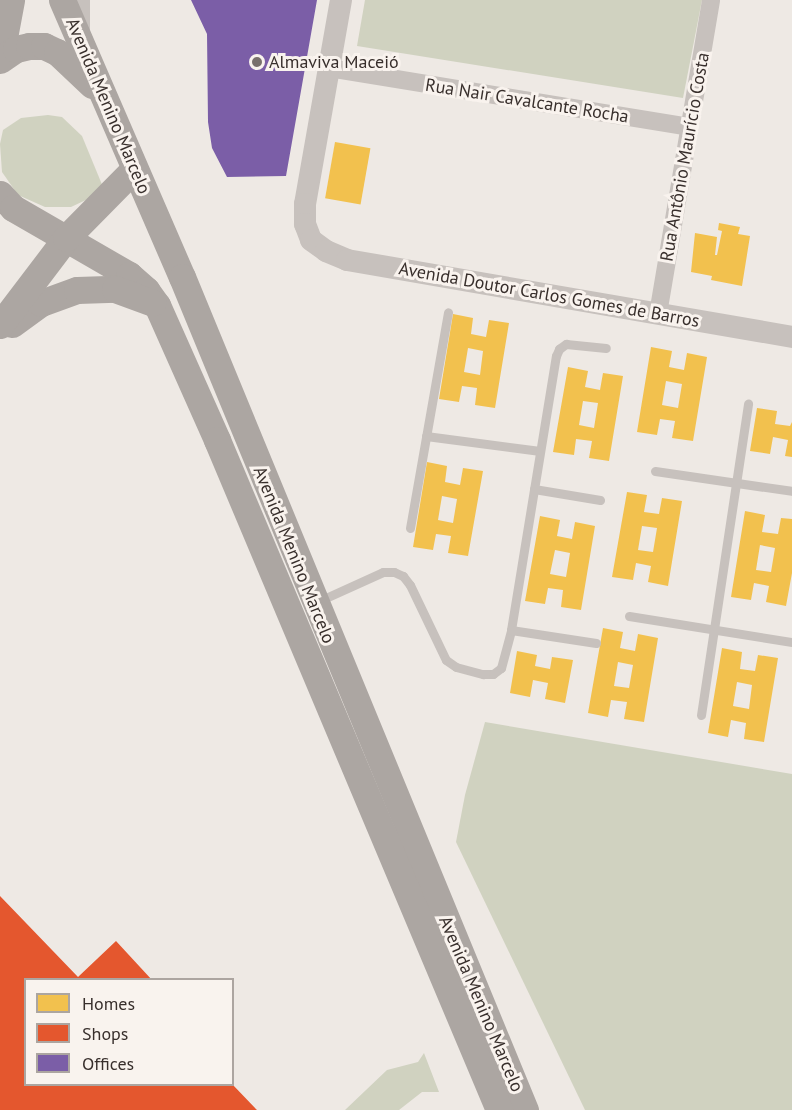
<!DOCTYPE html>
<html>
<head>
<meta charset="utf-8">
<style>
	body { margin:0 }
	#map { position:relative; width:792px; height:1110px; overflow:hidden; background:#eee9e4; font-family:"PT Sans",sans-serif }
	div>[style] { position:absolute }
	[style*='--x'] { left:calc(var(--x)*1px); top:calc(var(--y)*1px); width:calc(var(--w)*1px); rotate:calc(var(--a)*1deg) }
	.green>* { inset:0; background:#d0d2c0 }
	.homes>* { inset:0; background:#f2c14e; transform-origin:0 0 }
	.shops>* { inset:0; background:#e4572e }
	.offices>* { inset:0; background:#7b5ea7 }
	.service>* { height:9px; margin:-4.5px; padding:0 4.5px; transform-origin:4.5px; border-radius:4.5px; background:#c7c1bd }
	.minor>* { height:18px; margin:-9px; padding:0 9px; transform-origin:9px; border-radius:9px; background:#c7c1bd }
	.tertiary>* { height:22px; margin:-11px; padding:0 11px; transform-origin:11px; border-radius:11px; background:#c7c1bd }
	.primary>* { height:27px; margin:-13.5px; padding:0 13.5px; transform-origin:13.5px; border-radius:13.5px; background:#aca6a2 }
	.dots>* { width:16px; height:16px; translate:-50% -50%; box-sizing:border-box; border:3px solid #f9f3ee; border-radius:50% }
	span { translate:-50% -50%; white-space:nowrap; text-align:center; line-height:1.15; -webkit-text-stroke:6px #f9f3ee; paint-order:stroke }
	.poi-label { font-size:18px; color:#382f2c }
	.left { translate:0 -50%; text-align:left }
	.street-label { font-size:18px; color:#382f2c }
	.legend { position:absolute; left:24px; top:978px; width:210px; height:108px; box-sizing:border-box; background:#f9f3ee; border:2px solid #aca5a0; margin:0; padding:8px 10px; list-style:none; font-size:18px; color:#382f2c }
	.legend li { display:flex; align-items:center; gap:12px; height:30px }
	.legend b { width:30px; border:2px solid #aca5a0 }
</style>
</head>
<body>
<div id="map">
	<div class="green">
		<div style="clip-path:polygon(365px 0,702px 0,683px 98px,357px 46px)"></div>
		<div style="clip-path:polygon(48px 115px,62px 117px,82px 136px,103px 187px,88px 199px,71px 207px,45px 207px,18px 195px,2px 172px,0 144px,3px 130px,21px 118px)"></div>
		<div style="clip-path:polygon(485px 722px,792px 774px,792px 1110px,585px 1110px,456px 842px,465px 795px)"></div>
		<div style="clip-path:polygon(424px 1053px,439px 1092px,422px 1092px,399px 1110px,345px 1110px,387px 1070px,418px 1062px)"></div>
	</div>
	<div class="homes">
		<div style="left:335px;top:142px;width:36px;height:57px;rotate:10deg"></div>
		<div style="clip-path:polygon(719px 223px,740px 227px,738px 234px,750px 236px,742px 286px,711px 280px,712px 276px,691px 272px,695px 233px,717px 237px,715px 255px,717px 255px,722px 231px,718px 230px)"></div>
		<div style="clip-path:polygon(evenodd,453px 314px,473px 318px,471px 334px,486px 337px,489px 320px,509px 323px,495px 408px,475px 405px,477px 388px,462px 386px,459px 402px,439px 399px,453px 314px,468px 348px,483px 351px,480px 375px,464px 372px,468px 348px)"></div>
		<div style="clip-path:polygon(evenodd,651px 347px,672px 351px,669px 367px,684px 370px,687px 353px,707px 357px,693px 441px,672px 438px,675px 421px,660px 419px,657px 435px,637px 432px,651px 347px,666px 381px,682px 384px,678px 408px,662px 405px,666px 381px)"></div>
		<div style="clip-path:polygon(evenodd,568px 367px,588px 371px,585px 387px,600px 390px,603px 373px,623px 376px,609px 461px,589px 458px,592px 441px,576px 439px,574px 455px,553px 452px,568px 367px,583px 401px,598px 403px,594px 428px,579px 425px,583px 401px)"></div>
		<div style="clip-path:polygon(757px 408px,777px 411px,775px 424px,790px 426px,792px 422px,792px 457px,785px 456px,788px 440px,773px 437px,770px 454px,750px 451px)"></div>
		<div style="clip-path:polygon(evenodd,427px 462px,447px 466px,445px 482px,460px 485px,463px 468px,483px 471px,468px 556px,448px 553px,451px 536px,436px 534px,433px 550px,413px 547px,427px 462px,442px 496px,457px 499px,453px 523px,438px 520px,442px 496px)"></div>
		<div style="clip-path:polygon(evenodd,627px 492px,647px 495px,644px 512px,659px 514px,662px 498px,682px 501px,668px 586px,648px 582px,651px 566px,636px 563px,633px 580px,612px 577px,627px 492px,642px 526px,657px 528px,653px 552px,638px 550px,642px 526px)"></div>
		<div style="clip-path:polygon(evenodd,745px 511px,765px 515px,762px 532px,778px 534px,781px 518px,792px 519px,792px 573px,786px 606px,766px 602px,769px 586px,754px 583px,751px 600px,731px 597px,745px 511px,760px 545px,775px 548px,771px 572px,756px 570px,760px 545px)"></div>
		<div style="clip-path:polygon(evenodd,540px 516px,560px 520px,557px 536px,572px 539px,575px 522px,595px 526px,581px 610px,561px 607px,563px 590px,548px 588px,545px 604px,525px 601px,540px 516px,555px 550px,570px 553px,566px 577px,550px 574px,555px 550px)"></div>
		<div style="clip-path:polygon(evenodd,603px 628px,623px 632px,620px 648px,635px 651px,638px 634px,658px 638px,644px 722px,624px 719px,627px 702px,611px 700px,608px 717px,588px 713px,603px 628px,618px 662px,633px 665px,629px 688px,614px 686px,618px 662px)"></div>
		<div style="clip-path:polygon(evenodd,722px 648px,742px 652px,740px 669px,755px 671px,758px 655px,778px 658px,764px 742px,744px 739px,746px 723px,731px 720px,728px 737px,708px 733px,722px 648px,737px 682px,752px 685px,749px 709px,733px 706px,737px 682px)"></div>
		<div style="clip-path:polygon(517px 651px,537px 655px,535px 666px,550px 669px,552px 657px,573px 660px,565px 703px,545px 699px,548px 683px,533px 680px,530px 697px,510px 693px)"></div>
	</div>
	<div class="shops">
		<div style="clip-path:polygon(215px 0,292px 0,302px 58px,228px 71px)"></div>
		<div style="clip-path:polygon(0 896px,78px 977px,116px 941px,152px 980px,26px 980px,26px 1084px,232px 1084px,257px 1110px,0 1110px)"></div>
	</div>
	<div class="offices">
		<div style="clip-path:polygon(191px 0,317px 0,286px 176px,227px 177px,212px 148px,208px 122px,207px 34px)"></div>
	</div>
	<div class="service">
		<div style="--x:426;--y:436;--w:115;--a:7.5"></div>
		<div style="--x:655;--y:471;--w:138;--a:8.3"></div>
		<div style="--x:534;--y:489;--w:67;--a:9.5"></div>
		<div style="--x:410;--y:528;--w:219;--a:-80"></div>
		<div style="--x:319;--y:601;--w:70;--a:-24.4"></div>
		<div style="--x:383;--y:572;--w:11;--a:0"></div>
		<div style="--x:394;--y:572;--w:10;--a:24"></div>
		<div style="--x:403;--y:576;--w:11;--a:52"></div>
		<div style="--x:410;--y:585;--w:83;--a:64.4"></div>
		<div style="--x:446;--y:660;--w:12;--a:35"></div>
		<div style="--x:456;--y:667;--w:28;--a:15"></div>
		<div style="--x:483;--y:674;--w:10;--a:0"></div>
		<div style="--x:493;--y:674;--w:10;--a:-37"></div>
		<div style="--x:501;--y:668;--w:39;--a:-75"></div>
		<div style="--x:511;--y:630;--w:278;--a:-80.7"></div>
		<div style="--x:556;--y:356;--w:8;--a:-67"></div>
		<div style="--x:559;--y:349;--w:9;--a:-36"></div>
		<div style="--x:566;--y:344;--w:40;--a:5.7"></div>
		<div style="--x:629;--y:616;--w:165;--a:9.1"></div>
		<div style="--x:511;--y:630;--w:86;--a:8.7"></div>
		<div style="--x:701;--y:715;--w:315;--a:-81.4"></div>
	</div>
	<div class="minor">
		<div style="--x:329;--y:68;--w:365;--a:9.3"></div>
		<div style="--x:658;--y:314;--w:318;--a:-80.4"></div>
	</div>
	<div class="tertiary">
		<div style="--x:79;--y:0;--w:35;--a:90"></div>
		<div style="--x:341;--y:0;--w:207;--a:100"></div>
		<div style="--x:305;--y:204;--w:20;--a:90"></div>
		<div style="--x:305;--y:224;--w:17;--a:69"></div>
		<div style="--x:311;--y:240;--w:19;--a:36"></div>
		<div style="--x:326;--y:251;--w:23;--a:23"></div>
		<div style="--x:347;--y:260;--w:452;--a:9.8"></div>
	</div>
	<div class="primary">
		<div style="--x:62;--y:0;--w:302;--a:66.6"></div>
		<div style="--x:182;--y:277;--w:901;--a:67.62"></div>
		<div style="--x:0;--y:59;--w:60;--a:-79.4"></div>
		<div style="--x:0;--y:60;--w:19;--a:-35"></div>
		<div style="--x:16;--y:49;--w:13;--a:-13"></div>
		<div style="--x:29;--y:46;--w:15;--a:0"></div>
		<div style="--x:44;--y:46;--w:14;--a:25"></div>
		<div style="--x:57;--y:52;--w:48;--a:43.3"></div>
		<div style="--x:0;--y:194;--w:19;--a:47"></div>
		<div style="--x:13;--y:208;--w:134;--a:30"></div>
		<div style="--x:129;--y:275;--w:23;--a:41"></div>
		<div style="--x:146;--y:290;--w:19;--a:54"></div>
		<div style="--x:157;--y:305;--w:148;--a:66"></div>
		<div style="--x:217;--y:440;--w:727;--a:67.17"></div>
		<div style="--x:12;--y:324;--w:36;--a:-36"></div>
		<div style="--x:41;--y:303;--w:38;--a:-20"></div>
		<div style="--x:77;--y:290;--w:38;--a:-2"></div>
		<div style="--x:115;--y:289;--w:40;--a:20.2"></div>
		<div style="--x:0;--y:325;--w:109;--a:-52.8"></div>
		<div style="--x:66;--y:238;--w:95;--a:-45.4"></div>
	</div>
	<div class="dots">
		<div style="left:257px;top:62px;background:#78706c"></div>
	</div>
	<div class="poi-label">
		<span class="left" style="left:269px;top:62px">Almaviva Maceió</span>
	</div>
	<div class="street-label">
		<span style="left:527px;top:101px;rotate:9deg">Rua Nair Cavalcante Rocha</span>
		<span style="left:108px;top:106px;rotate:67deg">Avenida Menino Marcelo</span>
		<span style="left:685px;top:157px;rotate:-80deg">Rua Antônio Maurício Costa</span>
		<span style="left:549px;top:295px;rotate:10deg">Avenida Doutor Carlos Gomes de Barros</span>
		<span style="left:294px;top:555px;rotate:68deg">Avenida Menino Marcelo</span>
		<span style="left:481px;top:1004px;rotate:67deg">Avenida Menino Marcelo</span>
	</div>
	<ul class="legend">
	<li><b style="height:16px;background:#f2c14e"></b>Homes</li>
	<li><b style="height:16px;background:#e4572e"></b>Shops</li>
	<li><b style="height:16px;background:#7b5ea7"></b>Offices</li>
	</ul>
</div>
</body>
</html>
